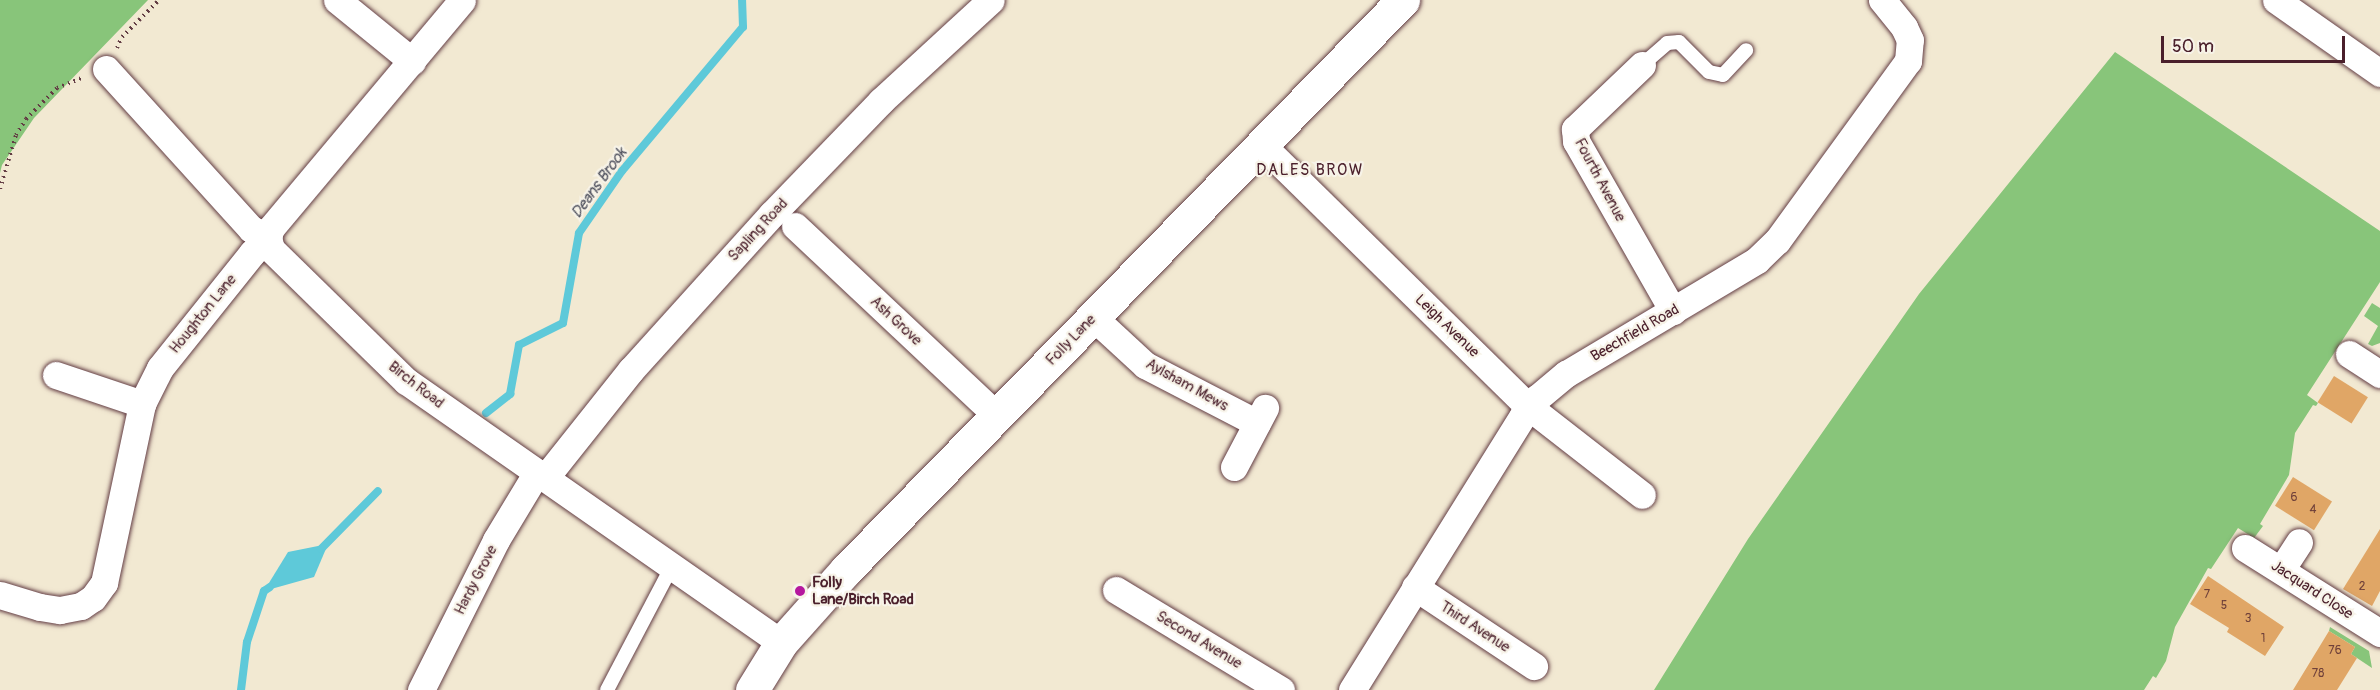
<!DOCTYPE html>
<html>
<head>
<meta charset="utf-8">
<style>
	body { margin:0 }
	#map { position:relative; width:2380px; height:690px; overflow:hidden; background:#f2e9d2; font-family:Pangolin,sans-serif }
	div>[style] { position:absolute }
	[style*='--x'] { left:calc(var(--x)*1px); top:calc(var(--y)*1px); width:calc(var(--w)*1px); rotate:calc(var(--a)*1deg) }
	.green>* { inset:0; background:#88c57a }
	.water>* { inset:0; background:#5ec9d9 }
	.stream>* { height:8px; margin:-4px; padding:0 4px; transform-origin:4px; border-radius:4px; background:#5ec9d9 }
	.building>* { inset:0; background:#e0a666; transform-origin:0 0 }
	.path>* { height:4px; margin-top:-2px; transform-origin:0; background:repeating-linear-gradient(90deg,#633d44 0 1.5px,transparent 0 6px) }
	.roads { filter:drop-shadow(0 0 2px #633d44) drop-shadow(0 0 2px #633d44) }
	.service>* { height:14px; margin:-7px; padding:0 7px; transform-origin:7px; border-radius:7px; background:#fff }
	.minor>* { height:27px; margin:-13.5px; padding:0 13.5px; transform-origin:13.5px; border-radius:13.5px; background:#fff }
	.secondary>* { height:33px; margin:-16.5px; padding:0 16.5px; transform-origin:16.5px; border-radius:16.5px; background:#fff }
	.dots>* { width:16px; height:16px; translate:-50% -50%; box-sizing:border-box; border:3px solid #f7f3e8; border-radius:50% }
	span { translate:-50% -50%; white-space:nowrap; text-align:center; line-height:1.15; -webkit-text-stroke:4.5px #f7f3e8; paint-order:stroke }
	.number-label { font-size:12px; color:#70413a }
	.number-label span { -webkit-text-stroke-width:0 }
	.street-label { font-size:15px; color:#4a1f2b }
	.poi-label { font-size:15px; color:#4a1f2b; font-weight:700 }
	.left { translate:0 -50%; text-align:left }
	.neighbourhood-label { font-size:16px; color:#4a1f2b; letter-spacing:1.5px }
	.water-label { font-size:16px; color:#50525f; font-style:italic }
	.scale { position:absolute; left:2161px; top:36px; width:184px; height:27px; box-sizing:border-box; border:3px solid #4a1f2b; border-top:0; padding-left:8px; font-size:18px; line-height:21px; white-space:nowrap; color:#4a1f2b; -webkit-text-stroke:4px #f7f3e8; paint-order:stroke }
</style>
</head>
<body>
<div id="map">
	<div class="green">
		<div style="clip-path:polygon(0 0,148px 0,34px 118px,2px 165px,0 173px)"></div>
		<div style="clip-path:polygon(2115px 52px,2380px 231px,2380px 282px,2307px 395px,2318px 403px,2316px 406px,2313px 405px,2295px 433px,2289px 475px,2260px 524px,2263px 526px,2254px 538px,2238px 528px,2211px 569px,2208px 568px,2175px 627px,2166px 661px,2156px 678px,2153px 676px,2144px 690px,1654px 690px,1748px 539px,1919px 294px)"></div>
		<div style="clip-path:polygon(2372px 303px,2380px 308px,2380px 343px,2372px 346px,2368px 344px,2378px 326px,2364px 316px)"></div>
		<div style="clip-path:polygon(2330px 627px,2369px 651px,2372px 668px,2351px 654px,2355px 647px,2329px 631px)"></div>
	</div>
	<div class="water">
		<div style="clip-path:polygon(328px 544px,314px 577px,264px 591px,288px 552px)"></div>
	</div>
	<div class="stream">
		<div style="--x:486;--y:413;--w:31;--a:-38"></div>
		<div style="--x:510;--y:394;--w:50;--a:-79.6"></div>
		<div style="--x:519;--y:345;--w:49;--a:-26.6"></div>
		<div style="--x:563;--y:323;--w:91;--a:-79.9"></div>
		<div style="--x:579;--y:233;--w:75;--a:-55.3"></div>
		<div style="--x:622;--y:171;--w:188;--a:-50"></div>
		<div style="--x:743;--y:27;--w:27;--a:-92"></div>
		<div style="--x:321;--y:549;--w:81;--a:-45.5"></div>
		<div style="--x:241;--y:690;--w:48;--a:-82.9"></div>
		<div style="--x:247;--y:642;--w:54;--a:-71.6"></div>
		<div style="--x:264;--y:591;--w:7;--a:-34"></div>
	</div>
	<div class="building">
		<div style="left:2334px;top:376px;width:40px;height:31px;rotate:32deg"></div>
		<div style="left:2293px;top:477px;width:46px;height:34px;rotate:32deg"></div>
		<div style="clip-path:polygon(2380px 529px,2380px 591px,2372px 606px,2343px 589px)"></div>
		<div style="clip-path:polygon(2208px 576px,2284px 627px,2265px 656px,2227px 632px,2229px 628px,2190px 604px)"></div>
		<div style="clip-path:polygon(2329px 631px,2355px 647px,2351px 654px,2357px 658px,2337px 690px,2293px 690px)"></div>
	</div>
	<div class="path">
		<div style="--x:117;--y:48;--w:12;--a:-66"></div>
		<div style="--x:122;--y:37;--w:52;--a:-45"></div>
		<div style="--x:0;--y:189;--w:56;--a:-73.5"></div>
		<div style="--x:16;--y:135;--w:19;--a:-58"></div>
		<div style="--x:26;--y:119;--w:44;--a:-45"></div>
		<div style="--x:57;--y:88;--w:27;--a:-22"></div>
	</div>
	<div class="roads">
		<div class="service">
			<div style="--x:1642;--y:65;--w:33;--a:-41"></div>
			<div style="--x:1667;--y:43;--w:12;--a:-5"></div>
			<div style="--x:1679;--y:42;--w:42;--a:45"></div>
			<div style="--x:1709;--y:72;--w:14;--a:12"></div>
			<div style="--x:1723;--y:75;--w:34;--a:-47"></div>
			<div style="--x:607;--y:690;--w:140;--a:-62.3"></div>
		</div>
		<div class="minor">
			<div style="--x:337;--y:0;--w:97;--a:39.1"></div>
			<div style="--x:2276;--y:0;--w:127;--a:35.1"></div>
			<div style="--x:1642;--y:65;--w:93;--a:136.3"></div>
			<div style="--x:1575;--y:129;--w:12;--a:85"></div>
			<div style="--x:1576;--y:141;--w:196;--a:60.3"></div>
			<div style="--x:106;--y:69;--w:216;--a:47.8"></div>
			<div style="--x:251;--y:229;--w:19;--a:25"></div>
			<div style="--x:1262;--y:145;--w:374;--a:44.5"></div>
			<div style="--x:1529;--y:407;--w:143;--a:37.9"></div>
			<div style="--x:795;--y:226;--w:277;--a:43.2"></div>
			<div style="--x:268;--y:237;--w:12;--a:76"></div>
			<div style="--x:271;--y:249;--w:189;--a:44.4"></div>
			<div style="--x:406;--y:381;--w:457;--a:34.9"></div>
			<div style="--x:1093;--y:317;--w:71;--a:42.7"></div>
			<div style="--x:1145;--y:365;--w:126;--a:27.4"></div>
			<div style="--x:2349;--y:354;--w:37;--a:33"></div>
			<div style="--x:56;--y:375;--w:91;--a:18.6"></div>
			<div style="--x:1234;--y:467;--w:67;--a:-62.3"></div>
			<div style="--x:545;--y:478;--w:138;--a:-51.5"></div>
			<div style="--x:631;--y:370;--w:210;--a:-47.9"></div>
			<div style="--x:772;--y:214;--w:157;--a:-46"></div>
			<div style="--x:881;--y:101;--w:149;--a:-42.6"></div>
			<div style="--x:2245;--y:548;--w:160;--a:32.2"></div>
			<div style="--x:2281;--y:570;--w:33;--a:-57"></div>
			<div style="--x:1415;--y:587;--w:143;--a:33.6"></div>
			<div style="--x:1116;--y:590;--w:193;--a:31.2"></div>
			<div style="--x:0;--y:595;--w:42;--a:16.7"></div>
			<div style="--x:40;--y:607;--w:20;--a:9"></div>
			<div style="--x:60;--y:610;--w:21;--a:-11"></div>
			<div style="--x:81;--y:606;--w:14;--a:-34"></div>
			<div style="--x:93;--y:598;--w:19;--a:-54"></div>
			<div style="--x:104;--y:583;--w:183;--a:-78"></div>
			<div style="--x:142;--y:404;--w:40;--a:-63.4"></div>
			<div style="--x:160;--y:368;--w:147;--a:-51.3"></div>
			<div style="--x:252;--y:253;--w:23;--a:-45"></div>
			<div style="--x:268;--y:237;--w:9;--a:-72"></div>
			<div style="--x:271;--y:228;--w:297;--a:-50"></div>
			<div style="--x:421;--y:690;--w:168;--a:-63.4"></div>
			<div style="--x:496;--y:540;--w:79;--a:-58.9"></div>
			<div style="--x:1352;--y:690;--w:324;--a:-58.1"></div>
			<div style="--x:1523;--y:415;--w:22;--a:-51"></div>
			<div style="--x:1537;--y:398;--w:38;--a:-40"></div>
			<div style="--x:1566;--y:374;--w:222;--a:-30.8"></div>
			<div style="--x:1757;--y:260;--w:28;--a:-44"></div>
			<div style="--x:1777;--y:241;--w:223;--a:-54"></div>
			<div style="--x:1908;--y:61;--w:21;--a:-85"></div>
			<div style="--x:1910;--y:40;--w:14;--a:-115"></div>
			<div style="--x:1904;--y:27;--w:35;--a:-129"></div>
		</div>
		<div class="secondary">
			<div style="--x:752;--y:690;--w:55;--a:-58.3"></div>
			<div style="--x:781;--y:643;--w:98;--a:-48.3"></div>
			<div style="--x:846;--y:570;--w:797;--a:-45.66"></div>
		</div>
	</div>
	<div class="dots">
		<div style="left:800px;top:591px;background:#b5179e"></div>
	</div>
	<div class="number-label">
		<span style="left:2294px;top:498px">6</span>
		<span style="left:2313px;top:510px">4</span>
		<span style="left:2362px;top:587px">2</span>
		<span style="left:2207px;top:595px">7</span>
		<span style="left:2224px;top:606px">5</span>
		<span style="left:2248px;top:619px">3</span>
		<span style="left:2263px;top:639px">1</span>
		<span style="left:2335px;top:651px">76</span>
		<span style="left:2318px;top:674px">78</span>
	</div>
	<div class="street-label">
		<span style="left:1600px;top:180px;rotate:62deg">Fourth Avenue</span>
		<span style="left:758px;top:230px;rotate:-47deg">Sapling Road</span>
		<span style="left:203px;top:314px;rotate:-51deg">Houghton Lane</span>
		<span style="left:896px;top:321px;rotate:43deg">Ash Grove</span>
		<span style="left:1447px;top:326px;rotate:44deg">Leigh Avenue</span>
		<span style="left:1635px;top:333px;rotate:-30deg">Beechfield Road</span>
		<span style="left:1071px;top:340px;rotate:-46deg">Folly Lane</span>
		<span style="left:416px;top:385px;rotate:38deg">Birch Road</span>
		<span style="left:1187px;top:385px;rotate:29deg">Aylsham Mews</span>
		<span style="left:476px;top:580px;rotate:-63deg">Hardy Grove</span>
		<span style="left:2312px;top:590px;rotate:33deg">Jacquard Close</span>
		<span style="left:1475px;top:627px;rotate:33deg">Third Avenue</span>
		<span style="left:1199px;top:640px;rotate:31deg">Second Avenue</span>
	</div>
	<div class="poi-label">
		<span class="left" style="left:812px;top:591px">Folly<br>Lane/Birch Road</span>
	</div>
	<div class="neighbourhood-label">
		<span style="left:1310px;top:170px">DALES BROW</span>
	</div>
	<div class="water-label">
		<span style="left:599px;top:183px;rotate:-54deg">Deans Brook</span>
	</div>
	<div class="scale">50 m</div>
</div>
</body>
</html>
